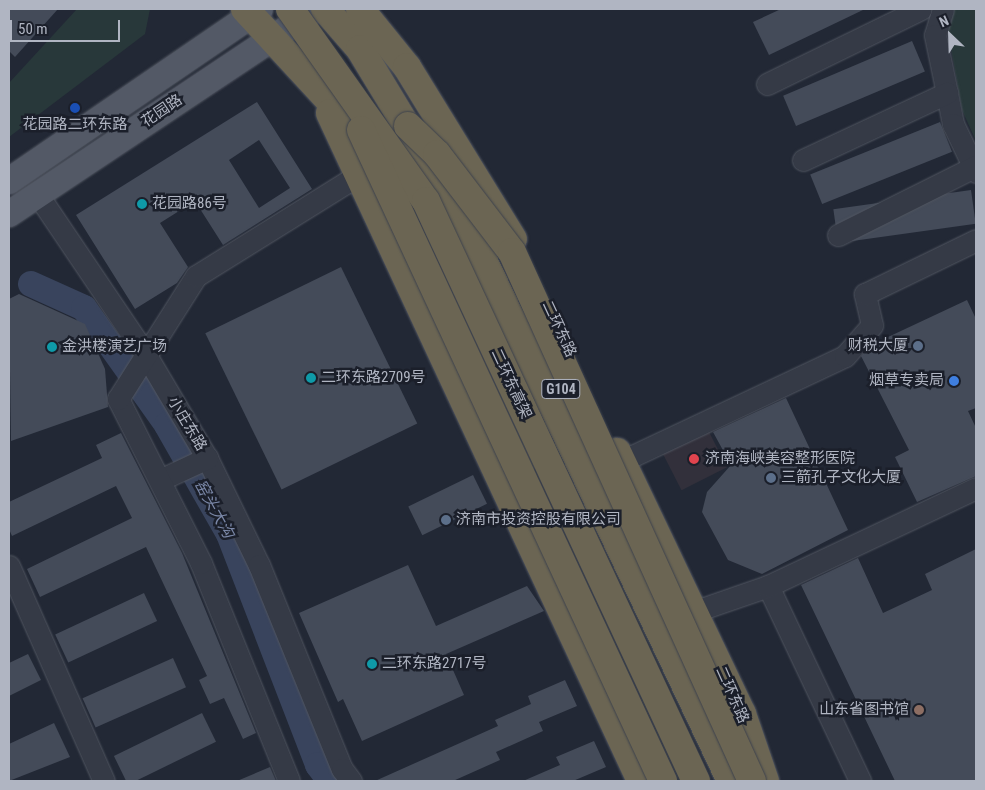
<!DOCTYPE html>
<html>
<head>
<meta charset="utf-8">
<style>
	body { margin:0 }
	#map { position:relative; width:985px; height:790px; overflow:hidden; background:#222835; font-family:"Roboto Condensed","Noto Sans SC",sans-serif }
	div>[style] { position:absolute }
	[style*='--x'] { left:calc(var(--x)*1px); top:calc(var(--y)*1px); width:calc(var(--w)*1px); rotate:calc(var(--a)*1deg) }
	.medical>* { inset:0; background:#32303b; transform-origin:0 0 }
	.green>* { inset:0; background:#28383a }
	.river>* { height:26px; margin:-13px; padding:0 13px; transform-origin:13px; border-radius:13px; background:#39445d }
	.building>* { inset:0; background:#444b59; transform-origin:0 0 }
	.roads { filter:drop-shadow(0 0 1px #505560) drop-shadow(0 0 1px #505560) }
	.minor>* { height:21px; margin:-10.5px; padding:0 10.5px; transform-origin:10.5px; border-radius:10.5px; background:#353a46 }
	.major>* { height:26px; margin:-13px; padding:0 13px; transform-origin:13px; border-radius:13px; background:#535966 }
	.highway>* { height:28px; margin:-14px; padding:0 14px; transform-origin:14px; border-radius:14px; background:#6b6553 }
	.bridges { filter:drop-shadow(0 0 1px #3d424d) drop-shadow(0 0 1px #3d424d) }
	.highway-bridge>* { height:28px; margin:-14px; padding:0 14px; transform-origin:14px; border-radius:14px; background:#6b6553 }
	.dots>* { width:14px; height:14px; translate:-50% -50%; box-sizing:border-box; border:2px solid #1b1f2a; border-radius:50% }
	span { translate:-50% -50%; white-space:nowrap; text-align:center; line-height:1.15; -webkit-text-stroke:5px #1b1f2a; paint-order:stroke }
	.shield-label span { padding:1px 4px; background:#1b1f2a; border:1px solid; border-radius:4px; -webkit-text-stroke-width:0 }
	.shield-label { font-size:14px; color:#b0b5c2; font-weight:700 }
	.street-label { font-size:15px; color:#b0b5c2 }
	.poi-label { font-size:15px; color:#b0b5c2 }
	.left { translate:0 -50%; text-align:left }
	.right { translate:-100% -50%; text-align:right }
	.water-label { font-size:16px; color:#7b88a8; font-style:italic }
	.frame { position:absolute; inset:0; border:10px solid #b0b5c2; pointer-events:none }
	.north { position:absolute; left:925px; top:10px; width:50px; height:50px; -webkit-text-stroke:4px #1b1f2a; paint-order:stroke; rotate:336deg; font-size:14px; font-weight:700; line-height:20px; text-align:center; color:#b0b5c2 }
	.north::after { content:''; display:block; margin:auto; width:18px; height:22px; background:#b0b5c2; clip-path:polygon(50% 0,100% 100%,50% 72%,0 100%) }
	.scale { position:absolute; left:10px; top:20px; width:110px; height:22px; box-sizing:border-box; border:2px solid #b0b5c2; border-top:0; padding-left:6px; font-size:15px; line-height:18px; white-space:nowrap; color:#b0b5c2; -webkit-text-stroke:4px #1b1f2a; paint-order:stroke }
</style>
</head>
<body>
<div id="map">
	<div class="medical">
		<div style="left:707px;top:428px;width:44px;height:51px;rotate:63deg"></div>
	</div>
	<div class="green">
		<div style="clip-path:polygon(77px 9px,150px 9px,145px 34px,9px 137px,9px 83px)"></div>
		<div style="clip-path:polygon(953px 9px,976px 9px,976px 141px,962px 110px,948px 32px)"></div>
	</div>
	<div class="river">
		<div style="--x:31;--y:284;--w:58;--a:24.4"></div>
		<div style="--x:84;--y:308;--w:143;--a:54.6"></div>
		<div style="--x:167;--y:425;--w:125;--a:60.4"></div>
		<div style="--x:229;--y:534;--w:248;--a:68.9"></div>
		<div style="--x:318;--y:765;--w:20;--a:53"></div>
	</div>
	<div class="building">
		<div style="clip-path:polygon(9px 9px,58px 9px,15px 57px,9px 51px)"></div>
		<div style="clip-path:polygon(781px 9px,865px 9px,769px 55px,753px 22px)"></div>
		<div style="left:912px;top:41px;width:33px;height:140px;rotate:67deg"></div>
		<div style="clip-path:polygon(evenodd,257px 102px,312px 189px,223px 245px,195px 201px,160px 223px,188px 267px,177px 283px,135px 309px,76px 215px,257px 102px,259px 140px,290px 188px,259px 208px,229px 160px,259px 140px)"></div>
		<div style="left:940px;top:122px;width:32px;height:140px;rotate:68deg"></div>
		<div style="left:971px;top:190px;width:34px;height:139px;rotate:82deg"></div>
		<div style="left:341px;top:267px;width:174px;height:151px;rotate:64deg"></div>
		<div style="clip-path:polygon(19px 294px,85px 324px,105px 369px,108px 407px,11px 441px,9px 299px)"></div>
		<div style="clip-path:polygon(967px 300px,976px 319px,976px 408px,968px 411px,976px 428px,976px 476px,917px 502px,895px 457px,909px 450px,861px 356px,871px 345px)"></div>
		<div style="clip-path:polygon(786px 398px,848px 530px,762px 574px,728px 560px,702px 512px,707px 492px,731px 465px,713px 432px)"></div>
		<div style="clip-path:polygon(121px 433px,182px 553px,256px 733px,243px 739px,224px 698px,210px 704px,199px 680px,207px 676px,146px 547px,40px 597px,27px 569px,132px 518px,116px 486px,12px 536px,9px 529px,9px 502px,102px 458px,96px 445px)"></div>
		<div style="left:473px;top:475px;width:32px;height:72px;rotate:64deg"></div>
		<div style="clip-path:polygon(976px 549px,976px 781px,895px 781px,801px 585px,858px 558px,883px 613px,932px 590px,925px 574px)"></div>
		<div style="clip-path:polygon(408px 565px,436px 626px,527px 586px,544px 611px,446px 654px,464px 695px,362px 741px,343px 699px,338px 702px,299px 613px)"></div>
		<div style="left:144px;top:593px;width:31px;height:98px;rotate:65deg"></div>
		<div style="clip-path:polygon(28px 654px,41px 680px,9px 696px,9px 663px)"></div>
		<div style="left:173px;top:658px;width:32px;height:99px;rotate:66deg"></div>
		<div style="clip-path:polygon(565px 680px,577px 706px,539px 722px,543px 731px,496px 752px,500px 760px,453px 781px,375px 781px,498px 726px,495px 720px,531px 704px,528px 696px)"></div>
		<div style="left:202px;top:713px;width:32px;height:98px;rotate:64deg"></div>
		<div style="clip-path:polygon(54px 723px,70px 757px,9px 781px,9px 744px)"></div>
		<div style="clip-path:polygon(594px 741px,606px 767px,573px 781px,523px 781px,560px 765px,556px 757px)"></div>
		<div style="clip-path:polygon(270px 767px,276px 781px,237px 781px)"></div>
	</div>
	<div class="roads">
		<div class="minor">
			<div style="--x:943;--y:9;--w:27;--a:107"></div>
			<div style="--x:935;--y:35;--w:59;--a:78.3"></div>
			<div style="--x:947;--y:93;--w:32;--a:79"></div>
			<div style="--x:953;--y:124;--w:53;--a:64.4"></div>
			<div style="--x:767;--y:84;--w:171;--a:-26"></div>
			<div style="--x:803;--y:160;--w:159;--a:-25"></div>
			<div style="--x:38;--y:195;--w:189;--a:56"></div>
			<div style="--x:144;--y:352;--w:123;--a:59.3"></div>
			<div style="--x:207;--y:458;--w:119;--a:64.1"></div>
			<div style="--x:259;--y:565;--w:220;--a:67.9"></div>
			<div style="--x:342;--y:769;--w:15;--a:53"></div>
			<div style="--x:838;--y:235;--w:154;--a:-26.6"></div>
			<div style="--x:622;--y:461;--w:246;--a:-25.2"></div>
			<div style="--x:845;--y:356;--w:41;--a:-48.9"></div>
			<div style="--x:872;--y:325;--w:32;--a:-103"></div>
			<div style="--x:865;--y:294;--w:123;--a:-25.9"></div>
			<div style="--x:162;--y:479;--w:50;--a:-25"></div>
			<div style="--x:9;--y:566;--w:235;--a:66.2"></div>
			<div style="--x:768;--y:586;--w:216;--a:64.7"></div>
			<div style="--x:693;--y:612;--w:79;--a:-19.1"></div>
			<div style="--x:768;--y:586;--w:230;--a:-25.2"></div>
			<div style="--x:289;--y:781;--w:235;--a:-112"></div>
			<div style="--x:201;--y:563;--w:184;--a:-116.8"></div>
			<div style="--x:118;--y:399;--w:146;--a:-57.6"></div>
			<div style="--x:196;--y:276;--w:191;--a:-31.9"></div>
		</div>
		<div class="major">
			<div style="--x:9;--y:181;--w:304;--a:-34.4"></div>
			<div style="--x:9;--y:214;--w:369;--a:-33.7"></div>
		</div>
		<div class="highway">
			<div style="--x:245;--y:9;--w:192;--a:47.3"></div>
			<div style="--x:325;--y:9;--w:53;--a:48.8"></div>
			<div style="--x:360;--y:49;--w:209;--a:58.9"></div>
			<div style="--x:468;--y:228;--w:612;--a:64.56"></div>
			<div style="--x:360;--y:9;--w:75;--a:51"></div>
			<div style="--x:407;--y:67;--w:202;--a:58.4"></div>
			<div style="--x:330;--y:113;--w:737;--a:65.03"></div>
			<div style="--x:422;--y:236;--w:244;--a:64.5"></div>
			<div style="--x:617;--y:452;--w:290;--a:64.5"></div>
			<div style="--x:742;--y:714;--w:71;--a:71.1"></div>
		</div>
	</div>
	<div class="bridges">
		<div class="highway-bridge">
			<div style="--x:290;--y:9;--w:235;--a:54.7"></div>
			<div style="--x:426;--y:201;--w:640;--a:65.04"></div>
			<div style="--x:408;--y:126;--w:40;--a:44"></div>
			<div style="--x:437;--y:154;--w:123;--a:52.6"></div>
			<div style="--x:512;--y:252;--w:581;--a:65.6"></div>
			<div style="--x:361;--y:130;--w:718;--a:65.11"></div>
		</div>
	</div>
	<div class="dots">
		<div style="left:75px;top:108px;background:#1a4fb4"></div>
		<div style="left:142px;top:204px;background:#0f9aa8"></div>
		<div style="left:918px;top:346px;background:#5c6f8a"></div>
		<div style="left:52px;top:347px;background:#0f9aa8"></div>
		<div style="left:311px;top:378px;background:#0f9aa8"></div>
		<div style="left:954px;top:381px;background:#3f7fe0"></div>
		<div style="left:694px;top:459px;background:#e0444e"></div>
		<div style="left:771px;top:478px;background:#5c6f8a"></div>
		<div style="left:446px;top:520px;background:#5c6f8a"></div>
		<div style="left:372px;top:664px;background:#0f9aa8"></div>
		<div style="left:919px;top:710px;background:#8d6e63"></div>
	</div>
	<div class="shield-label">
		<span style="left:561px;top:389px">G104</span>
	</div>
	<div class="street-label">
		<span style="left:162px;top:111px;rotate:-34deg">花园路</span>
		<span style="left:559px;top:329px;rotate:65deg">二环东路</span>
		<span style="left:511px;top:384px;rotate:65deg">二环东高架</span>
		<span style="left:187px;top:424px;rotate:59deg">小庄东路</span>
		<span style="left:732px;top:695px;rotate:66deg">二环东路</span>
	</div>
	<div class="poi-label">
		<span style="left:75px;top:125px">花园路二环东路</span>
		<span class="left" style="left:152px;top:204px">花园路86号</span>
		<span class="right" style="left:908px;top:346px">财税大厦</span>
		<span class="left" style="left:62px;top:347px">金洪楼演艺广场</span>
		<span class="left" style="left:321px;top:378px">二环东路2709号</span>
		<span class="right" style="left:944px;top:381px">烟草专卖局</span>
		<span class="left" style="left:705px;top:459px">济南海峡美容整形医院</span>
		<span class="left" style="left:781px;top:478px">三箭孔子文化大厦</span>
		<span class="left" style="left:456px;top:520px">济南市投资控股有限公司</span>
		<span class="left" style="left:382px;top:664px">二环东路2717号</span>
		<span class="right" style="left:909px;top:710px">山东省图书馆</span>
	</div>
	<div class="water-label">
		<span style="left:214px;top:509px;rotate:61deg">窑头大沟</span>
	</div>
	<div class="frame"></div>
	<div class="north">N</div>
	<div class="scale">50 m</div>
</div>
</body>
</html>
